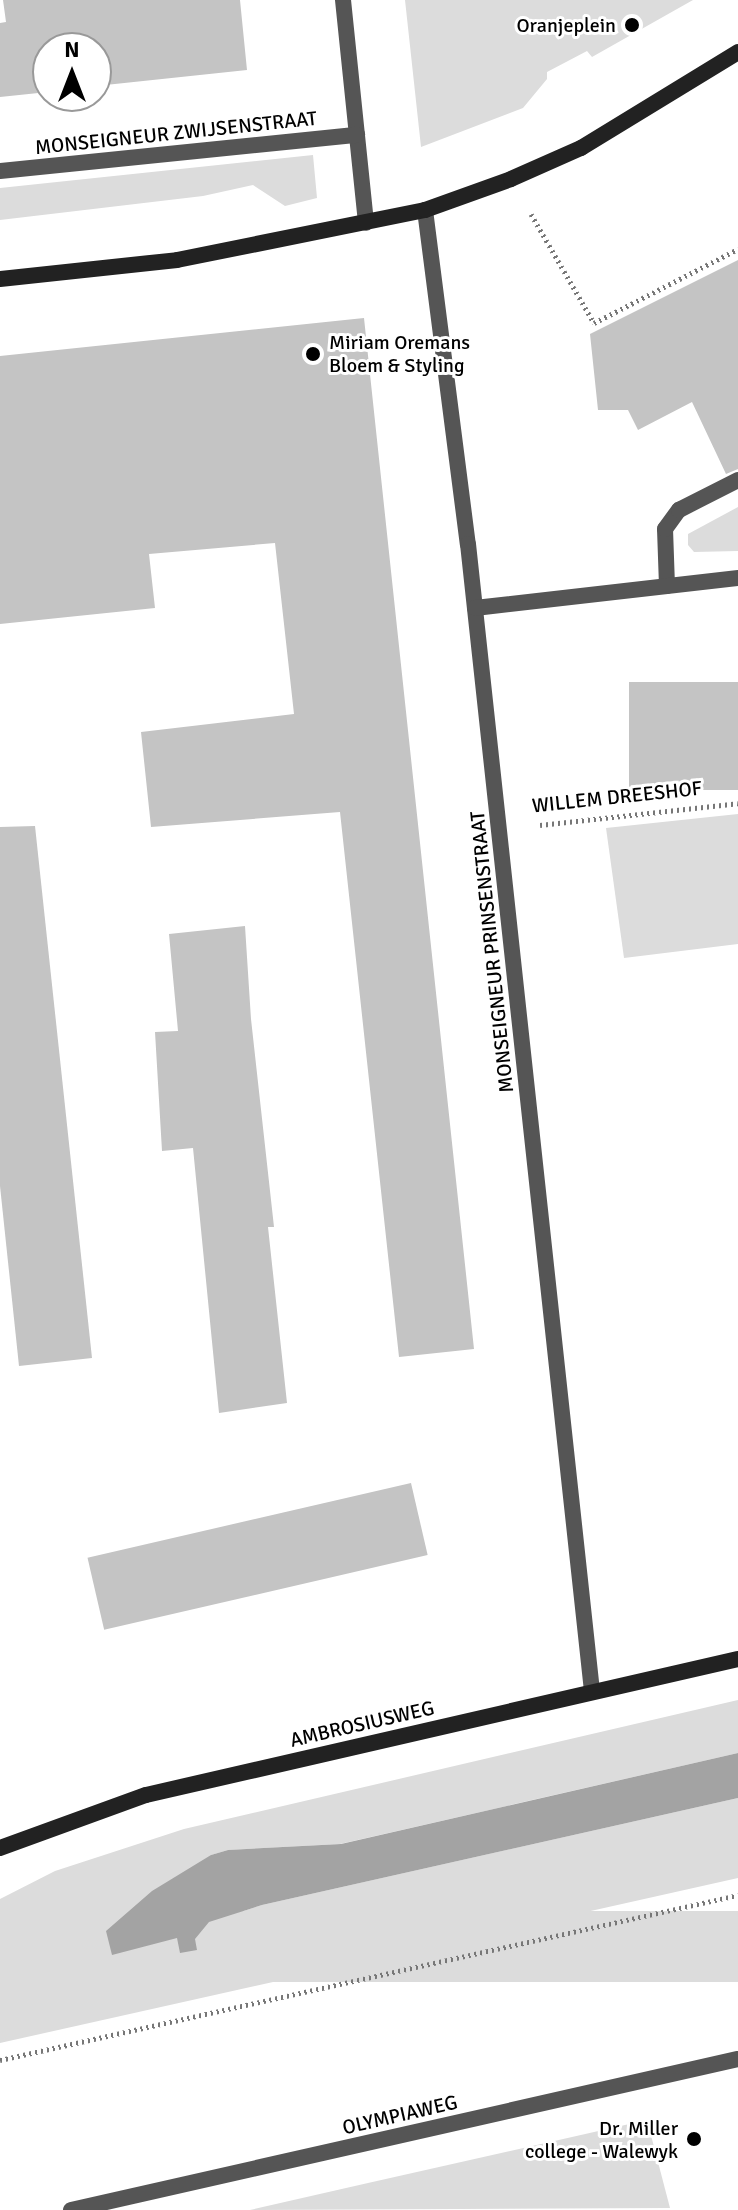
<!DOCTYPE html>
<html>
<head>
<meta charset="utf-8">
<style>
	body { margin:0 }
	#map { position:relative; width:738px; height:2210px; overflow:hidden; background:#fff; font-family:Signika,sans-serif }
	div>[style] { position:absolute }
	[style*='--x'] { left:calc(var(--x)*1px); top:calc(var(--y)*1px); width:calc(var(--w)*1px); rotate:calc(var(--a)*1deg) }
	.green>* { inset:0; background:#dcdcdc; transform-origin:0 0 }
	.water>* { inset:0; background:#a3a3a3 }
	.building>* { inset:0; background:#c4c4c4; transform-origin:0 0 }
	.path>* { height:5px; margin-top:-2.5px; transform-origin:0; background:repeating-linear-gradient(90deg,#777 0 2px,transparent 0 6px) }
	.street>* { height:16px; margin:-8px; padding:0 8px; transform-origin:8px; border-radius:8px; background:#555 }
	.secondary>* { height:16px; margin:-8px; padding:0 8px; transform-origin:8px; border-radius:8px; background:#222 }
	.dots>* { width:22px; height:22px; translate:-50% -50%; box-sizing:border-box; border:4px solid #fff; border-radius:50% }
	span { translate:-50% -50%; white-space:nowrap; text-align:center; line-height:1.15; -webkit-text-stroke:6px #fff; paint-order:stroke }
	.poi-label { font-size:20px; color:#000 }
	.right { translate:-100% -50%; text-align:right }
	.left { translate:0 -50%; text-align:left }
	.street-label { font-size:20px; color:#000 }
	.north { position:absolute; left:32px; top:32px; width:80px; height:80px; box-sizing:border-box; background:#fff; border:2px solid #999; border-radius:50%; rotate:0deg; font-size:22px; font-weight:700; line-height:32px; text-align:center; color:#000 }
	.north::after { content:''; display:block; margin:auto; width:28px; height:36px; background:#000; clip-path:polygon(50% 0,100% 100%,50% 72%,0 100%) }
</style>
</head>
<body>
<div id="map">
	<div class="green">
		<div style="clip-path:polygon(405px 0,693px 0,592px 57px,587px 51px,547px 72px,547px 79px,523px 108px,421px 147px)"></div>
		<div style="clip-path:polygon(313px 155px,317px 198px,285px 206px,253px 185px,203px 196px,0 220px,0 188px)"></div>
		<div style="clip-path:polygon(738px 507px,738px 551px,694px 552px,688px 545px,688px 534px)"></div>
		<div style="clip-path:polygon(738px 814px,738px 944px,624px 958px,606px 828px)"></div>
		<div style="clip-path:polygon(738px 1700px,738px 1753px,340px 1844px,228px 1850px,211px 1855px,177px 1938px,196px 1950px,195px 1939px,209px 1922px,262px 1905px,738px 1798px,738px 1878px,0 2043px,0 1899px,55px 1871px,184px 1829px)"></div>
		<div style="left:738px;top:1911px;width:71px;height:756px;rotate:90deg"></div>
		<div style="clip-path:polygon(647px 2120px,670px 2208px,250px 2210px,368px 2183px)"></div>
	</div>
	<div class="water">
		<div style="clip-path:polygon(738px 1753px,738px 1798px,262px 1905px,209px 1922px,195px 1939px,197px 1950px,180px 1953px,177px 1938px,112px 1955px,106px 1931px,152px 1891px,211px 1855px,228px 1850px,341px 1844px)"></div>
	</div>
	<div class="building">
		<div style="clip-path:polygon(3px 0,240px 0,247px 70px,96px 86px,96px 48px,48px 48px,48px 92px,0 97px,0 23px,6px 22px)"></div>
		<div style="clip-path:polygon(738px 260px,738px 469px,726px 474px,692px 402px,638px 430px,628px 410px,598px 410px,590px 334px)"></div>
		<div style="clip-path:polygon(364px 318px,474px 1349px,399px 1357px,340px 812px,151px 827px,141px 732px,294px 714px,275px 543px,149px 554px,155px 608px,0 624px,0 356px)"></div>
		<div style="left:738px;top:682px;width:108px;height:109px;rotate:90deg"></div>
		<div style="clip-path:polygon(35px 826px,92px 1358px,19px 1366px,0 1186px,0 827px)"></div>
		<div style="clip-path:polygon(245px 926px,251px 1019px,274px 1227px,268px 1227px,287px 1403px,219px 1413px,193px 1148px,162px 1151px,155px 1032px,178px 1031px,169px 934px)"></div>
		<div style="left:411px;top:1483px;width:74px;height:332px;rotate:77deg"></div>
	</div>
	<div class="path">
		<div style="--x:531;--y:214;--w:126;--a:60"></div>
		<div style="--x:594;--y:323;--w:162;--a:-27.2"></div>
		<div style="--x:540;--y:825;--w:199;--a:-6.3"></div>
		<div style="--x:0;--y:2060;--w:756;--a:-12.6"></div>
	</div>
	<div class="street">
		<div style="--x:343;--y:0;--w:224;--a:84.1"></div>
		<div style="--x:0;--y:171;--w:359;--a:-5.8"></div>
		<div style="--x:425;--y:210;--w:337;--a:82.7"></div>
		<div style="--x:468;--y:544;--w:1154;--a:83.83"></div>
		<div style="--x:667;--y:586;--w:57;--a:-92"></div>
		<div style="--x:665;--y:529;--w:24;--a:-54"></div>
		<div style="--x:679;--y:510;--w:66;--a:-27"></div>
		<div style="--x:475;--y:608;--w:265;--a:-6.5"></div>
		<div style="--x:71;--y:2210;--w:684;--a:-12.76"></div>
	</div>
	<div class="secondary">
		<div style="--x:0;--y:279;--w:178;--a:-6.1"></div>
		<div style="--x:177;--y:260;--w:253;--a:-11.4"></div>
		<div style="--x:425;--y:210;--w:91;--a:-19.8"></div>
		<div style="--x:511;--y:179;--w:77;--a:-23.9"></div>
		<div style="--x:581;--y:148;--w:184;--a:-31.4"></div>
		<div style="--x:0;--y:1848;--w:155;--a:-20"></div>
		<div style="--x:146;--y:1795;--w:607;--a:-12.94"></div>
	</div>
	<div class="dots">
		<div style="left:632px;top:25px;background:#000"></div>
		<div style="left:313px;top:354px;background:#000"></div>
		<div style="left:694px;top:2139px;background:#000"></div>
	</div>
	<div class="poi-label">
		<span class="right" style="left:616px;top:25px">Oranjeplein</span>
		<span class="left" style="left:329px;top:354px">Miriam Oremans<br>Bloem &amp; Styling</span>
		<span class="right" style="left:678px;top:2140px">Dr. Miller<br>college - Walewyk</span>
	</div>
	<div class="street-label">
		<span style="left:176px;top:133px;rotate:-6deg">MONSEIGNEUR ZWIJSENSTRAAT</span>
		<span style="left:617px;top:797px;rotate:-6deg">WILLEM DREESHOF</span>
		<span style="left:492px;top:952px;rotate:-96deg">MONSEIGNEUR PRINSENSTRAAT</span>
		<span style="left:362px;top:1724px;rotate:-13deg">AMBROSIUSWEG</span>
		<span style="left:400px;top:2115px;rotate:-13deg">OLYMPIAWEG</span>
	</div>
	<div class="north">N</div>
</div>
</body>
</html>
